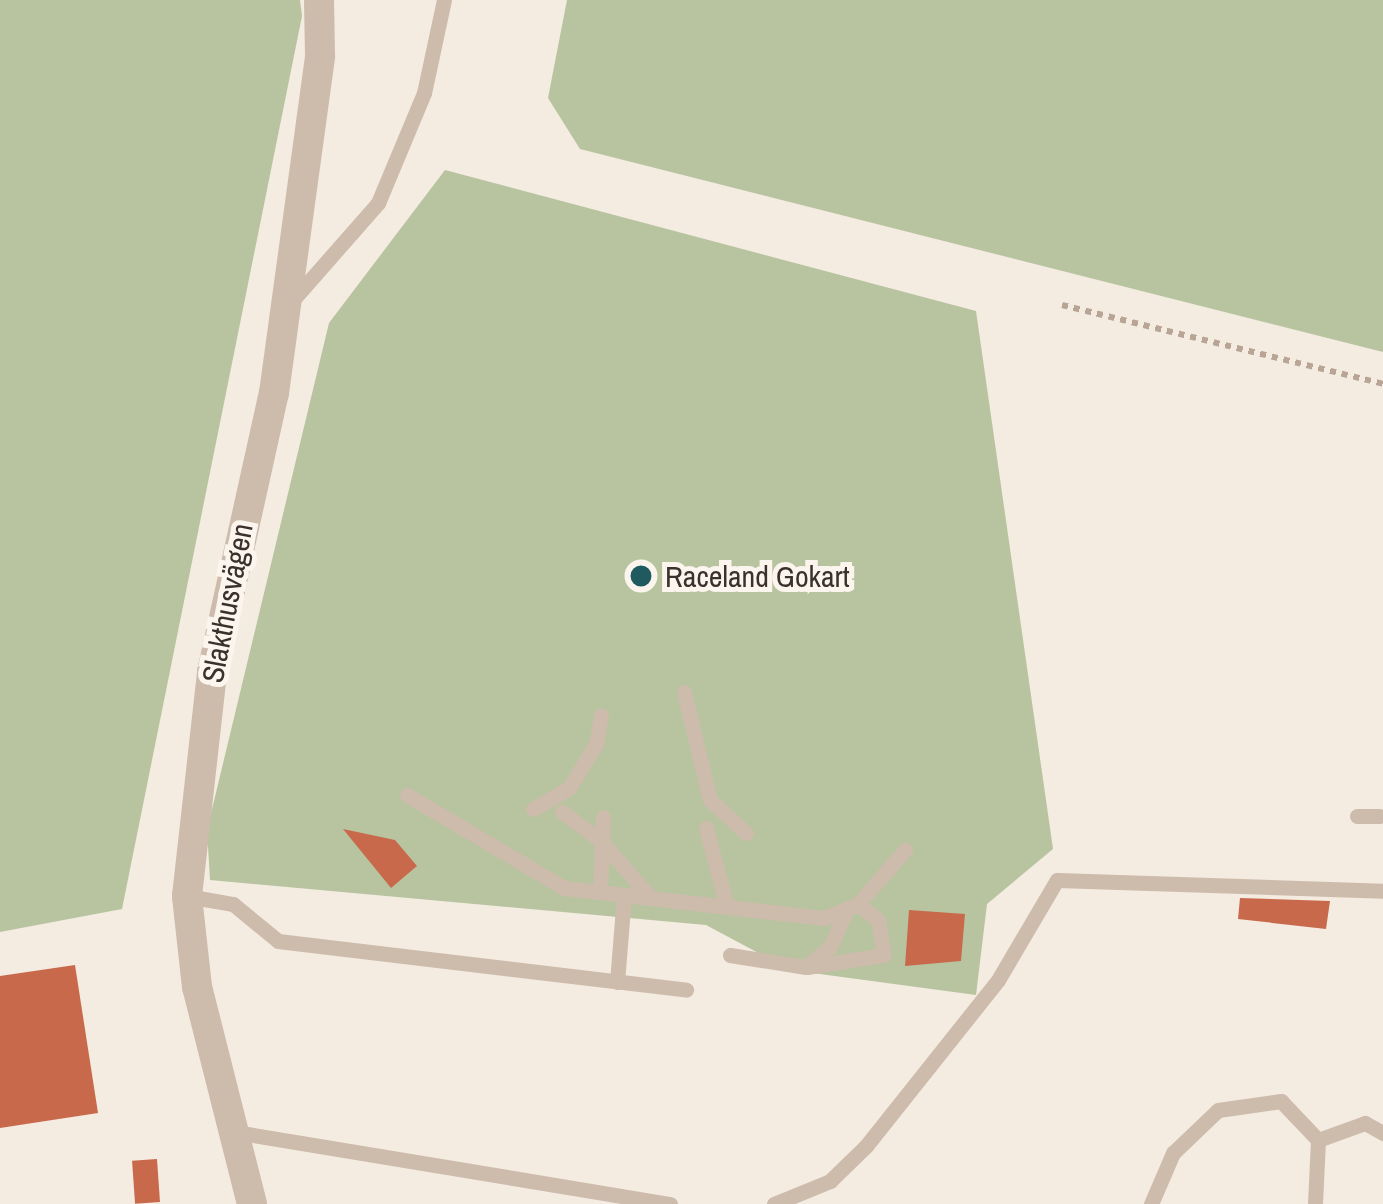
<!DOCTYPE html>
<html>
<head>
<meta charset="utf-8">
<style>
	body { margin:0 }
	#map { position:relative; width:1383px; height:1204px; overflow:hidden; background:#f4ebe1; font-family:"Archivo Narrow",sans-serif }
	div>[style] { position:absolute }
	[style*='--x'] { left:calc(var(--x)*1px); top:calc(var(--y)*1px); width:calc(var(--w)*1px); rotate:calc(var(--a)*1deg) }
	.green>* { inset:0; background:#b8c4a0 }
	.building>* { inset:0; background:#c8694b; transform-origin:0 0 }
	.path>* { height:6px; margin-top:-3px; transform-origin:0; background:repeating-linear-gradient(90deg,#b9a596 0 6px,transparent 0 12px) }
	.service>* { height:15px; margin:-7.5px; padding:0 7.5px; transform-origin:7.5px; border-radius:7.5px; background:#cdbbac }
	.minor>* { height:30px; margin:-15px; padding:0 15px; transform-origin:15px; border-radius:15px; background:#cdbbac }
	.dots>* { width:33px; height:33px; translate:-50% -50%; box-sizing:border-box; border:6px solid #fbf5ee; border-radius:50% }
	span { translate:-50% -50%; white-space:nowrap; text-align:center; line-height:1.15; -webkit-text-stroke:10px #fbf5ee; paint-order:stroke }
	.poi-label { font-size:30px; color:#3b302b }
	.left { translate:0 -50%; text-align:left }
	.street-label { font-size:30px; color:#3b302b }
</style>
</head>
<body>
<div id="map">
	<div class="green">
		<div style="clip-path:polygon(0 0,300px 0,302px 16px,122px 909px,0 932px)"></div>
		<div style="clip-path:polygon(567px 0,1383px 0,1383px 352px,580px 149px,548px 98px)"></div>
		<div style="clip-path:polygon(445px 170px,976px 311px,1053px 849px,987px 904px,976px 995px,790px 970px,706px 925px,210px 880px,207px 830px,329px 323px)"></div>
	</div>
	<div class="building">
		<div style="clip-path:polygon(343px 829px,395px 840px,417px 866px,391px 888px)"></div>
		<div style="clip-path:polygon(1240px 898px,1330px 901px,1326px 929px,1238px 919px)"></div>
		<div style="clip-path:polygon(909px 910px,965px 914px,961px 961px,905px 966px)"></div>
		<div style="clip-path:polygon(75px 965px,98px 1113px,0 1128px,0 976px)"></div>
		<div style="left:157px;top:1159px;width:43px;height:25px;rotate:86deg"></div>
	</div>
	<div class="path">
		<div style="--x:1062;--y:305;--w:331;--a:13.8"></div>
	</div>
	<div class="service">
		<div style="--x:291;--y:302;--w:132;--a:-48.7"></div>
		<div style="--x:378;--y:203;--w:119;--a:-67.3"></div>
		<div style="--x:424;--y:93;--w:95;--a:-77.9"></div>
		<div style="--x:684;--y:692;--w:111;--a:76.5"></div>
		<div style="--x:710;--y:800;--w:49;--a:42.5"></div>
		<div style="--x:407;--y:795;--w:182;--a:30.6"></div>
		<div style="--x:564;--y:888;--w:262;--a:6.6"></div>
		<div style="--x:824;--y:918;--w:37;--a:-22"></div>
		<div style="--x:858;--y:904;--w:72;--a:-49"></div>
		<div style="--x:533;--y:809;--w:42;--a:-30.3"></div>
		<div style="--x:569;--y:788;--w:52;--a:-58.5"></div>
		<div style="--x:596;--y:744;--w:29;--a:-80"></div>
		<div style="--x:562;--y:812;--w:47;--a:36.4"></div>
		<div style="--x:600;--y:840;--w:77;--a:48.7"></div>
		<div style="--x:1357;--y:816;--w:22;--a:0"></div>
		<div style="--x:706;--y:828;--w:82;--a:75.1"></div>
		<div style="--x:600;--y:892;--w:75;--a:-87.7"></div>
		<div style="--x:187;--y:896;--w:47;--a:9.9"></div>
		<div style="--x:233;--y:904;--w:58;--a:39.4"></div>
		<div style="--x:278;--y:941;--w:411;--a:6.8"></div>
		<div style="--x:730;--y:955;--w:77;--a:9"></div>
		<div style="--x:806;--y:967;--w:31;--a:-40"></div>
		<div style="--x:830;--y:947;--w:36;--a:-66"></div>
		<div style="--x:807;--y:967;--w:78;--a:-8.9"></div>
		<div style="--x:884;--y:955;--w:36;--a:-100"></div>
		<div style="--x:878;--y:920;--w:26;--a:-141"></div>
		<div style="--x:617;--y:982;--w:87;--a:-85.4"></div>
		<div style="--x:235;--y:1132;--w:441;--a:9.4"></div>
		<div style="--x:1318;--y:1140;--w:50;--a:-19.9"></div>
		<div style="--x:1365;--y:1123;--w:21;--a:29"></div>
		<div style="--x:774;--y:1204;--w:61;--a:-22.3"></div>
		<div style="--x:830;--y:1181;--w:50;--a:-44.2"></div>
		<div style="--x:866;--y:1146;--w:212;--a:-51.5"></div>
		<div style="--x:998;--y:980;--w:116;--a:-59.5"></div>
		<div style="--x:1057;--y:880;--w:326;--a:1.9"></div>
		<div style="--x:1151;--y:1204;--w:56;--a:-66.7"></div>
		<div style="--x:1173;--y:1153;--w:62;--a:-43.7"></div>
		<div style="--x:1218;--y:1110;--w:64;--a:-8.1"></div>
		<div style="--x:1281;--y:1101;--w:54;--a:46.5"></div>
		<div style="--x:1318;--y:1140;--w:64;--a:92.7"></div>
	</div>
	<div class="minor">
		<div style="--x:252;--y:1204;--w:224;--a:-104.2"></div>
		<div style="--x:197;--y:987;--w:92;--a:-96.3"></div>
		<div style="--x:187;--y:896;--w:225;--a:-83.6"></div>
		<div style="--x:212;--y:672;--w:286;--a:-77.5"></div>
		<div style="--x:274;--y:393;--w:340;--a:-82.2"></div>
		<div style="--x:320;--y:56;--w:56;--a:-91"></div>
	</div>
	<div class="dots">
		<div style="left:641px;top:576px;background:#1f5a5e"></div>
	</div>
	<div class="poi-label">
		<span class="left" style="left:665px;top:576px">Raceland Gokart</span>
	</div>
	<div class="street-label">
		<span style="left:227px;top:603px;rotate:-79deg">Slakthusvägen</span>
	</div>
</div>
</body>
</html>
